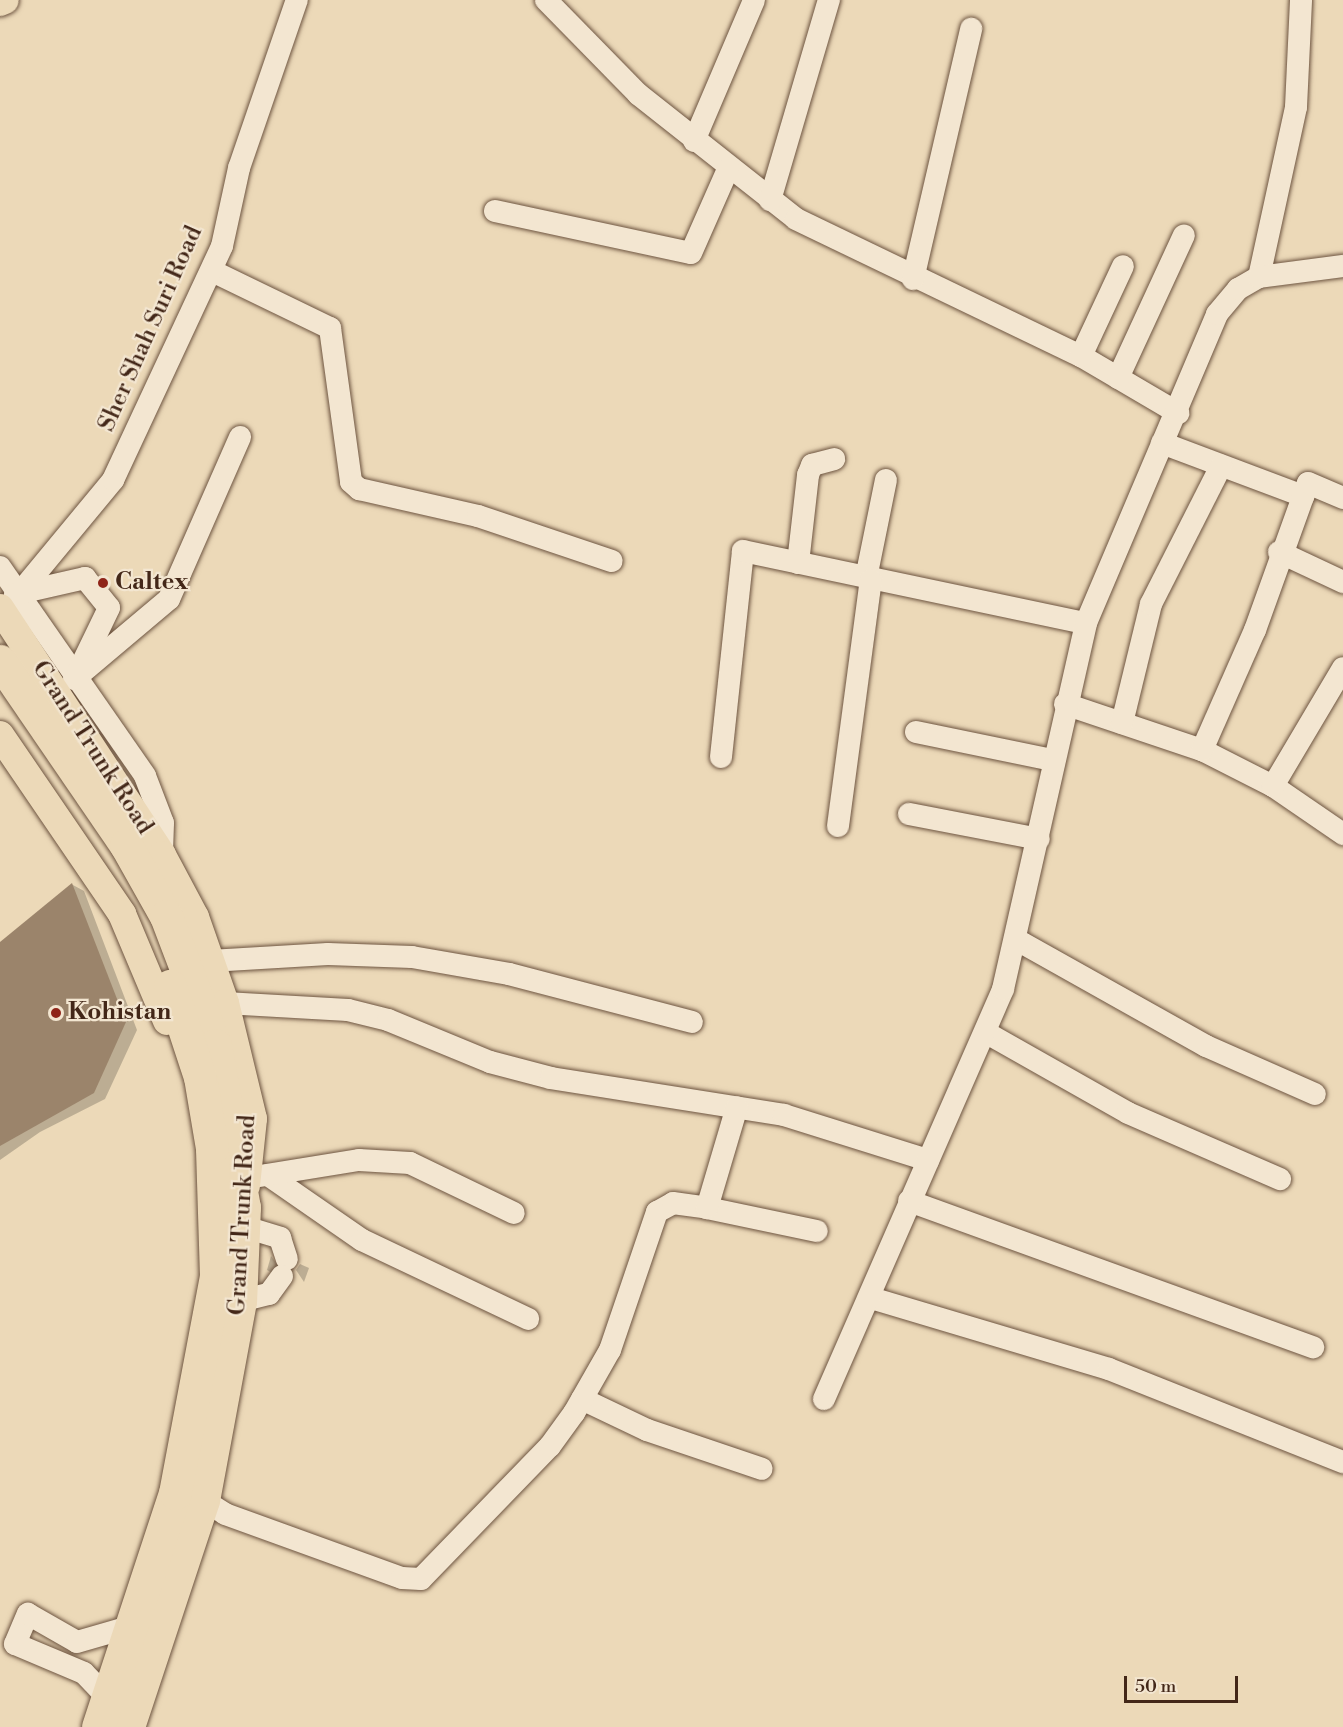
<!DOCTYPE html>
<html>
<head>
<meta charset="utf-8">
<style>
	body { margin:0 }
	#map { position:relative; width:1343px; height:1727px; overflow:hidden; background:#ecd9b8; font-family:"Libre Bodoni",serif }
	div>[style] { position:absolute }
	[style*='--x'] { left:calc(var(--x)*1px); top:calc(var(--y)*1px); width:calc(var(--w)*1px); rotate:calc(var(--a)*1deg) }
	.shadow>* { inset:0; background:#0003 }
	.building>* { inset:0; background:#9b846b }
	.roads { filter:drop-shadow(0 0 2px #6d5440) drop-shadow(0 0 2px #6d5440) }
	.minor>* { height:22px; margin:-11px; padding:0 11px; transform-origin:11px; border-radius:11px; background:#f3e6d1 }
	.major>* { height:28px; margin:-14px; padding:0 14px; transform-origin:14px; border-radius:14px; background:#ecd9b8 }
	.highway>* { height:33px; margin:-16.5px; padding:0 16.5px; transform-origin:16.5px; border-radius:16.5px; background:#ecd9b8 }
	.dots>* { width:16px; height:16px; translate:-50% -50%; box-sizing:border-box; border:3px solid #f3e6d1; border-radius:50% }
	span { translate:-50% -50%; white-space:nowrap; text-align:center; line-height:1.15; -webkit-text-stroke:4.5px #f3e6d1; paint-order:stroke }
	.street-label { font-size:24px; color:#432718 }
	.poi-label { font-size:24px; color:#432718; font-weight:700 }
	.left { translate:0 -50%; text-align:left }
	.scale { position:absolute; left:1124px; top:1676px; width:114px; height:27px; box-sizing:border-box; border:3px solid #432718; border-top:0; padding-left:8px; font-size:18px; line-height:21px; white-space:nowrap; color:#432718; -webkit-text-stroke:4px #f3e6d1; paint-order:stroke }
</style>
</head>
<body>
<div id="map">
	<div class="shadow">
		<div style="clip-path:polygon(73px 885px,84px 891px,137px 1030px,105px 1099px,40px 1132px,0 1160px,0 944px)"></div>
		<div style="clip-path:polygon(271px 1256px,280px 1268px,272px 1273px,267px 1270px)"></div>
		<div style="clip-path:polygon(300px 1264px,309px 1268px,304px 1282px,296px 1270px)"></div>
	</div>
	<div class="building">
		<div style="clip-path:polygon(72px 883px,126px 1022px,94px 1093px,0 1146px,0 942px)"></div>
	</div>
	<div class="roads">
		<div class="minor">
			<div style="--x:546;--y:0;--w:132;--a:45.6"></div>
			<div style="--x:638;--y:94;--w:201;--a:38.3"></div>
			<div style="--x:796;--y:219;--w:316;--a:25.7"></div>
			<div style="--x:1081;--y:356;--w:113;--a:30.4"></div>
			<div style="--x:694;--y:141;--w:153;--a:-66.9"></div>
			<div style="--x:770;--y:200;--w:209;--a:-73.6"></div>
			<div style="--x:495;--y:211;--w:200;--a:12.1"></div>
			<div style="--x:691;--y:253;--w:92;--a:-66.2"></div>
			<div style="--x:212;--y:271;--w:131;--a:25.8"></div>
			<div style="--x:330;--y:328;--w:155;--a:82.2"></div>
			<div style="--x:351;--y:482;--w:11;--a:41"></div>
			<div style="--x:359;--y:489;--w:122;--a:12.8"></div>
			<div style="--x:478;--y:516;--w:141;--a:18.6"></div>
			<div style="--x:1259;--y:277;--w:174;--a:-77.7"></div>
			<div style="--x:1296;--y:107;--w:107;--a:-87.3"></div>
			<div style="--x:913;--y:279;--w:257;--a:-76.9"></div>
			<div style="--x:1081;--y:356;--w:99;--a:-65"></div>
			<div style="--x:1118;--y:378;--w:157;--a:-65.2"></div>
			<div style="--x:1162;--y:443;--w:151;--a:20.6"></div>
			<div style="--x:1279;--y:552;--w:71;--a:25.1"></div>
			<div style="--x:798;--y:563;--w:89;--a:-83.5"></div>
			<div style="--x:808;--y:475;--w:11;--a:-68"></div>
			<div style="--x:812;--y:465;--w:23;--a:-15"></div>
			<div style="--x:0;--y:567;--w:254;--a:55.2"></div>
			<div style="--x:145;--y:776;--w:50;--a:69"></div>
			<div style="--x:163;--y:823;--w:32;--a:92"></div>
			<div style="--x:866;--y:578;--w:100;--a:-78.5"></div>
			<div style="--x:15;--y:594;--w:72;--a:-12.9"></div>
			<div style="--x:85;--y:578;--w:38;--a:51"></div>
			<div style="--x:109;--y:608;--w:69;--a:115.8"></div>
			<div style="--x:3;--y:613;--w:173;--a:-50.4"></div>
			<div style="--x:113;--y:480;--w:258;--a:-65"></div>
			<div style="--x:222;--y:246;--w:80;--a:-77.7"></div>
			<div style="--x:239;--y:168;--w:178;--a:-71"></div>
			<div style="--x:74;--y:679;--w:124;--a:-40.1"></div>
			<div style="--x:169;--y:599;--w:177;--a:-66.3"></div>
			<div style="--x:1065;--y:704;--w:145;--a:18.6"></div>
			<div style="--x:1202;--y:750;--w:80;--a:26.9"></div>
			<div style="--x:1273;--y:786;--w:85;--a:34.4"></div>
			<div style="--x:1122;--y:723;--w:122;--a:-76.3"></div>
			<div style="--x:1151;--y:604;--w:155;--a:-63.1"></div>
			<div style="--x:916;--y:732;--w:139;--a:11.6"></div>
			<div style="--x:1202;--y:750;--w:131;--a:-66.2"></div>
			<div style="--x:1255;--y:630;--w:156;--a:-70.2"></div>
			<div style="--x:1308;--y:483;--w:38;--a:23"></div>
			<div style="--x:721;--y:757;--w:207;--a:-83.9"></div>
			<div style="--x:743;--y:551;--w:350;--a:11.9"></div>
			<div style="--x:1273;--y:786;--w:137;--a:-59.3"></div>
			<div style="--x:909;--y:814;--w:132;--a:10.9"></div>
			<div style="--x:838;--y:826;--w:248;--a:-82.4"></div>
			<div style="--x:1017;--y:940;--w:217;--a:29.3"></div>
			<div style="--x:1206;--y:1046;--w:119;--a:23.8"></div>
			<div style="--x:210;--y:961;--w:118;--a:-3.4"></div>
			<div style="--x:328;--y:954;--w:84;--a:2"></div>
			<div style="--x:412;--y:957;--w:98;--a:9.9"></div>
			<div style="--x:509;--y:974;--w:189;--a:14.7"></div>
			<div style="--x:225;--y:1003;--w:123;--a:3.3"></div>
			<div style="--x:348;--y:1010;--w:41;--a:14"></div>
			<div style="--x:388;--y:1020;--w:110;--a:22.4"></div>
			<div style="--x:490;--y:1062;--w:63;--a:14.7"></div>
			<div style="--x:551;--y:1078;--w:236;--a:9"></div>
			<div style="--x:784;--y:1115;--w:151;--a:17.4"></div>
			<div style="--x:985;--y:1032;--w:164;--a:29.5"></div>
			<div style="--x:1128;--y:1113;--w:166;--a:23.5"></div>
			<div style="--x:268;--y:1175;--w:114;--a:34.7"></div>
			<div style="--x:362;--y:1240;--w:184;--a:25.4"></div>
			<div style="--x:260;--y:1176;--w:100;--a:-9.2"></div>
			<div style="--x:359;--y:1160;--w:51;--a:3.4"></div>
			<div style="--x:410;--y:1163;--w:115;--a:25.7"></div>
			<div style="--x:909;--y:1201;--w:430;--a:19.9"></div>
			<div style="--x:707;--y:1208;--w:112;--a:11.8"></div>
			<div style="--x:245;--y:1227;--w:37;--a:17"></div>
			<div style="--x:280;--y:1238;--w:22;--a:72"></div>
			<div style="--x:871;--y:1298;--w:248;--a:16.6"></div>
			<div style="--x:1109;--y:1369;--w:252;--a:21.7"></div>
			<div style="--x:240;--y:1301;--w:30;--a:-14"></div>
			<div style="--x:269;--y:1294;--w:22;--a:-54"></div>
			<div style="--x:582;--y:1399;--w:72;--a:25.5"></div>
			<div style="--x:647;--y:1430;--w:121;--a:18.7"></div>
			<div style="--x:824;--y:1399;--w:447;--a:-66.4"></div>
			<div style="--x:1003;--y:989;--w:375;--a:-77.2"></div>
			<div style="--x:1086;--y:623;--w:336;--a:-67"></div>
			<div style="--x:1217;--y:314;--w:33;--a:-50"></div>
			<div style="--x:1238;--y:289;--w:24;--a:-30"></div>
			<div style="--x:1259;--y:277;--w:85;--a:-7.5"></div>
			<div style="--x:203;--y:1500;--w:26;--a:32"></div>
			<div style="--x:225;--y:1514;--w:188;--a:19.9"></div>
			<div style="--x:402;--y:1578;--w:19;--a:3"></div>
			<div style="--x:421;--y:1579;--w:185;--a:-45.9"></div>
			<div style="--x:550;--y:1446;--w:41;--a:-54"></div>
			<div style="--x:574;--y:1413;--w:73;--a:-60.3"></div>
			<div style="--x:610;--y:1350;--w:146;--a:-71.2"></div>
			<div style="--x:657;--y:1212;--w:18;--a:-29"></div>
			<div style="--x:673;--y:1203;--w:34;--a:8"></div>
			<div style="--x:707;--y:1208;--w:105;--a:-73.5"></div>
			<div style="--x:106;--y:1696;--w:32;--a:-134"></div>
			<div style="--x:84;--y:1673;--w:75;--a:-157.2"></div>
			<div style="--x:15;--y:1644;--w:33;--a:-67"></div>
			<div style="--x:28;--y:1614;--w:56;--a:29.7"></div>
			<div style="--x:77;--y:1642;--w:54;--a:-16.1"></div>
		</div>
		<div class="major">
			<div style="--x:0;--y:2;--w:5;--a:-22"></div>
			<div style="--x:0;--y:608;--w:295;--a:56.7"></div>
			<div style="--x:162;--y:855;--w:70;--a:62"></div>
			<div style="--x:195;--y:917;--w:91;--a:70.8"></div>
			<div style="--x:225;--y:1003;--w:119;--a:76.4"></div>
			<div style="--x:253;--y:1119;--w:67;--a:96"></div>
			<div style="--x:0;--y:735;--w:217;--a:55.7"></div>
			<div style="--x:122;--y:914;--w:116;--a:67.2"></div>
		</div>
		<div class="highway">
			<div style="--x:0;--y:661;--w:223;--a:55.6"></div>
			<div style="--x:126;--y:845;--w:81;--a:60.6"></div>
			<div style="--x:166;--y:916;--w:138;--a:69.2"></div>
			<div style="--x:215;--y:1045;--w:165;--a:79.9"></div>
			<div style="--x:244;--y:1207;--w:94;--a:92.4"></div>
			<div style="--x:240;--y:1301;--w:202;--a:100.5"></div>
			<div style="--x:203;--y:1500;--w:239;--a:108.3"></div>
			<div style="--x:98;--y:1727;--w:246;--a:-71.8"></div>
			<div style="--x:175;--y:1493;--w:221;--a:-79.3"></div>
			<div style="--x:216;--y:1276;--w:128;--a:-91.8"></div>
			<div style="--x:212;--y:1148;--w:72;--a:-99.6"></div>
			<div style="--x:200;--y:1077;--w:96;--a:-108.2"></div>
		</div>
	</div>
	<div class="dots">
		<div style="left:103px;top:583px;background:#8f2418"></div>
		<div style="left:56px;top:1013px;background:#8f2418"></div>
	</div>
	<div class="street-label">
		<span style="left:151px;top:329px;rotate:-66deg">Sher Shah Suri Road</span>
		<span style="left:92px;top:748px;rotate:57deg">Grand Trunk Road</span>
		<span style="left:243px;top:1215px;rotate:-87deg">Grand Trunk Road</span>
	</div>
	<div class="poi-label">
		<span class="left" style="left:115px;top:583px">Caltex</span>
		<span class="left" style="left:68px;top:1013px">Kohistan</span>
	</div>
	<div class="scale">50 m</div>
</div>
</body>
</html>
